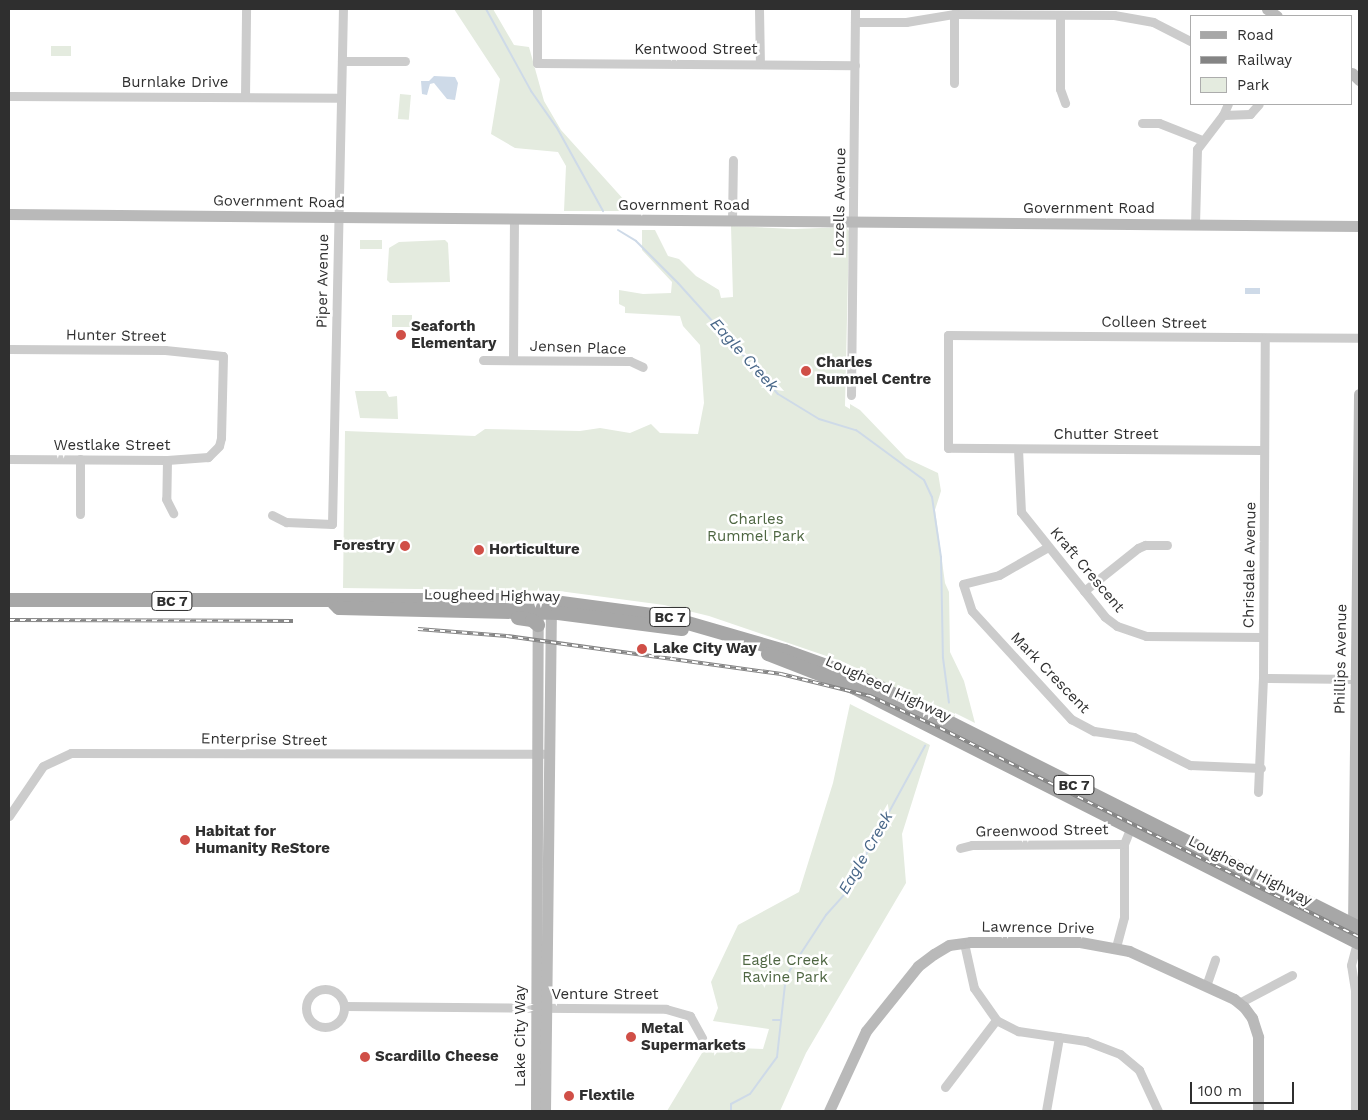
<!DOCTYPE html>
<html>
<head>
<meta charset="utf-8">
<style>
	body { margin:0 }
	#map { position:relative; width:1368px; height:1120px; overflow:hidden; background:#fff; font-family:"Work Sans",sans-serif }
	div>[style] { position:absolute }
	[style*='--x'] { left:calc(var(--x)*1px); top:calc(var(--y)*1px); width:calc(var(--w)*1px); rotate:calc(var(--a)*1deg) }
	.green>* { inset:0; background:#e4ebdf; transform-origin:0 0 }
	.water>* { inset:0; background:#cedae8; transform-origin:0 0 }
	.stream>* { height:2px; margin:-1px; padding:0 1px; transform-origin:1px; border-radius:1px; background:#cedae8 }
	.street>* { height:9px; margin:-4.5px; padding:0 4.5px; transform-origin:4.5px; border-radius:4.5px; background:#ccc }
	.street>.ring { margin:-4.5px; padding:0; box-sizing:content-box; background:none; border:9px solid #ccc; border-radius:50% }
	.secondary>* { height:11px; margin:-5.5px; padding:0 5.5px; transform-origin:5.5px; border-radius:5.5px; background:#b9b9b9 }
	.primary>* { height:14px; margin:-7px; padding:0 7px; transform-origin:7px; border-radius:7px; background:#a7a7a7 }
	.rail>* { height:4px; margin-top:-2px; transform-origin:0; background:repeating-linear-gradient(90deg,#fff 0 5.5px,#848484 0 11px); box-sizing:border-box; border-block:1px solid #848484 }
	.dots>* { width:14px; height:14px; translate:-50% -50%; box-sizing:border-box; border:2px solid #fff; border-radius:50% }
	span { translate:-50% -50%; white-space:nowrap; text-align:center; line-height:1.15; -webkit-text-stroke:5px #fff; paint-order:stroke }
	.shield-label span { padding:1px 4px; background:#fff; border:1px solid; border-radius:4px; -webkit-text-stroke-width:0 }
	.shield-label { font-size:14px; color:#2f2f2f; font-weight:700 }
	.street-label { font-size:15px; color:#2f2f2f }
	.poi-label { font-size:15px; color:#2f2f2f; font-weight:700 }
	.left { translate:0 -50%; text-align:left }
	.right { translate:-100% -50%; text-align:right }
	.park-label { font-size:15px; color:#4e6642 }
	.water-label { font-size:16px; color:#476688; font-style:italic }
	.frame { position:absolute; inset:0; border:10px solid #2f2f2f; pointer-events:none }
	.legend { position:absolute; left:1190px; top:15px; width:162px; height:90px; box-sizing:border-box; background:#fff; border:1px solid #acacac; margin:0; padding:6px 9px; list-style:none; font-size:15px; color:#2f2f2f }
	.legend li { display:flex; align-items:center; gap:10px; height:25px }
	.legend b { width:25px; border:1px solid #acacac }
	.scale { position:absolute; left:1190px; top:1082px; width:104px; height:22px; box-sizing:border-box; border:2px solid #2f2f2f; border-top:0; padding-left:6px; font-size:15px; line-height:18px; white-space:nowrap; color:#2f2f2f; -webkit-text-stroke:4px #fff; paint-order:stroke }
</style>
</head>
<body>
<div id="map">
	<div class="green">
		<div style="clip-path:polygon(454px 9px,493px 9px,514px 45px,529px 47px,544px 101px,561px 130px,634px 211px,564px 211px,566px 166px,558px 152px,515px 148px,491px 134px,500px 79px)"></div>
		<div style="left:51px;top:46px;width:20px;height:10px"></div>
		<div style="left:400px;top:94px;width:11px;height:25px;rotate:5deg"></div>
		<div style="clip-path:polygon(731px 226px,794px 229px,846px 227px,849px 231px,845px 406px,850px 409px,850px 404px,860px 410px,906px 458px,938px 473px,941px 491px,935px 510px,945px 583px,949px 592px,950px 652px,964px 681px,975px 723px,955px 713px,955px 717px,841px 661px,709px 616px,664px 605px,559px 591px,343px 588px,345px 431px,475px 436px,485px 429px,580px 431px,600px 428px,630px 433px,651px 424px,660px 433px,698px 434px,704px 403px,700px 345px,683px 326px,680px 316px,625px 313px,625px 307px,619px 304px,619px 290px,643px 294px,671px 293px,672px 282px,642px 250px,642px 230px,655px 230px,668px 256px,679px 259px,696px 276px,719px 290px,721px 298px,733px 297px)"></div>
		<div style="left:360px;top:240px;width:22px;height:9px"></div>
		<div style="clip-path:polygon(445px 240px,448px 243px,450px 282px,390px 283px,387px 280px,389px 248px,399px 242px)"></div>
		<div style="left:412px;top:315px;width:12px;height:20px;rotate:90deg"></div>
		<div style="clip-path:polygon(355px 391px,386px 391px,389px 397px,397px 396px,398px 419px,360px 418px)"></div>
		<div style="clip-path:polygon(850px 704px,930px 745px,902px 834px,906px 883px,806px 1053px,780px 1111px,667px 1111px,702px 1053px,713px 1047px,763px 1049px,769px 1029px,713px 1021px,718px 1008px,711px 982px,738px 925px,799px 892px,833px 783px)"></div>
	</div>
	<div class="water">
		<div style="clip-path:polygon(434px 76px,455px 77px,458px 83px,455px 100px,447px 99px,434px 83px,430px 84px,427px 95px,422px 94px,421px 81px,429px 81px)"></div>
		<div style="left:1245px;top:288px;width:15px;height:6px"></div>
	</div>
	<div class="stream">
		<div style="--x:486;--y:9;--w:94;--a:61.2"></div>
		<div style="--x:531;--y:91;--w:45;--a:54.9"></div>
		<div style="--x:557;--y:128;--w:95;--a:61"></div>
		<div style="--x:618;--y:230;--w:21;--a:31"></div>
		<div style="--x:636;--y:241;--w:59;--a:45"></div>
		<div style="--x:678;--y:283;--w:149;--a:48"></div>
		<div style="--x:778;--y:394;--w:48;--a:31.4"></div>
		<div style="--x:819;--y:419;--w:39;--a:17"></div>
		<div style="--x:856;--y:430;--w:84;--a:36.3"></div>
		<div style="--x:924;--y:480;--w:19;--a:65"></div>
		<div style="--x:932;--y:497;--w:61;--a:81.5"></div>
		<div style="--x:941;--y:557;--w:101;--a:88.9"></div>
		<div style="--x:943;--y:658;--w:45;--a:82.4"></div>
		<div style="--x:773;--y:1020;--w:8;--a:0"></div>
		<div style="--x:731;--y:1111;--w:7;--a:-90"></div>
		<div style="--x:731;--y:1104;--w:21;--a:-28"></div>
		<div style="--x:750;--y:1094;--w:46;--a:-53.9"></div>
		<div style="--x:777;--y:1057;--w:72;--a:-83.7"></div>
		<div style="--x:785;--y:985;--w:16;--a:-72"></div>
		<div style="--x:790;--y:970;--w:66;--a:-56.8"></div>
		<div style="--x:826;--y:915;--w:27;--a:-48"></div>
		<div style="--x:844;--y:895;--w:170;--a:-61.5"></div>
	</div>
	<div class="street">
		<div style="--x:537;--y:9;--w:54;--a:90"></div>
		<div style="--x:537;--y:63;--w:318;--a:0.4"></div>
		<div style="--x:759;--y:9;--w:55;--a:89"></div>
		<div style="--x:1060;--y:15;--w:74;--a:90"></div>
		<div style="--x:1060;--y:89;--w:15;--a:70"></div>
		<div style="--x:855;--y:22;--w:51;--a:0"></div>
		<div style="--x:906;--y:22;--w:49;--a:-9.5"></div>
		<div style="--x:954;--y:14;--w:160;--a:0.4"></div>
		<div style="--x:1114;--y:15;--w:40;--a:10"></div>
		<div style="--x:1153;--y:22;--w:44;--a:27.1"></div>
		<div style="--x:342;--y:61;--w:63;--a:0"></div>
		<div style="--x:954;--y:83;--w:69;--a:-90"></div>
		<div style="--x:9;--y:96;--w:332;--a:0.3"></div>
		<div style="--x:245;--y:97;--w:88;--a:-89.3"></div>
		<div style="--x:1223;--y:115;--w:27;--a:-2"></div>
		<div style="--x:1250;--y:114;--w:13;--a:-48"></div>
		<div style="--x:1142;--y:123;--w:17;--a:0"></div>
		<div style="--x:1159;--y:123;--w:46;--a:21.6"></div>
		<div style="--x:732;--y:221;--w:61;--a:-89.1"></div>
		<div style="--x:1195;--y:225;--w:76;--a:-88.5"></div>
		<div style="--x:1197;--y:149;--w:43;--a:-52.6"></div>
		<div style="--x:1223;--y:115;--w:12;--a:-66"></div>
		<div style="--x:9;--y:349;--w:156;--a:0.4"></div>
		<div style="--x:165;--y:350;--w:58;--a:5.9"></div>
		<div style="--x:223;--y:356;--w:82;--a:91.4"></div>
		<div style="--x:221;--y:438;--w:8;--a:104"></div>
		<div style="--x:219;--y:446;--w:16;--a:135"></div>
		<div style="--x:208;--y:457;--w:41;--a:175.8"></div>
		<div style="--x:167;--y:460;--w:158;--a:-179.6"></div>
		<div style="--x:483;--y:360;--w:147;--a:0.4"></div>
		<div style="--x:630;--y:361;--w:14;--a:25"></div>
		<div style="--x:513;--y:360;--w:140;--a:-89.6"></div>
		<div style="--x:851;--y:395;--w:386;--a:-89.4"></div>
		<div style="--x:1018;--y:449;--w:63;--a:87.3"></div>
		<div style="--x:1021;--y:512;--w:134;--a:51.3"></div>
		<div style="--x:1105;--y:617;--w:15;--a:37"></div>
		<div style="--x:1117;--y:626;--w:31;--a:19"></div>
		<div style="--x:1146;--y:636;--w:116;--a:0.5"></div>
		<div style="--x:1263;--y:450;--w:315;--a:-179.6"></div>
		<div style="--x:948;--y:448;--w:113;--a:-90"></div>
		<div style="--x:948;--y:335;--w:411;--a:0.4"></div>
		<div style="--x:167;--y:460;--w:39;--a:91"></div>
		<div style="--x:166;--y:499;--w:16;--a:63"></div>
		<div style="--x:80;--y:514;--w:55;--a:-90"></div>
		<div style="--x:272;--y:515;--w:16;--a:27"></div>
		<div style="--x:286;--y:522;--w:46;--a:2.5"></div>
		<div style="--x:332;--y:524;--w:515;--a:-88.78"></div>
		<div style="--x:1048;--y:547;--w:56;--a:150.3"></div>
		<div style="--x:999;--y:575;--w:37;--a:166"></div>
		<div style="--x:963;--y:584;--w:28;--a:72"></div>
		<div style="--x:972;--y:611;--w:147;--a:47.5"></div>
		<div style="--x:1071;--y:719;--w:26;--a:28"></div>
		<div style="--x:1094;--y:731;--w:40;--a:8.5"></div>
		<div style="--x:1134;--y:737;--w:63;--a:26.6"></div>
		<div style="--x:1190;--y:765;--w:71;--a:2.4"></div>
		<div style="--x:1084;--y:591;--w:69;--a:-38.5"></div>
		<div style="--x:1138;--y:548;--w:8;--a:-23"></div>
		<div style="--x:1145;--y:545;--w:22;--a:0"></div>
		<div style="--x:1263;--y:678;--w:93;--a:0.6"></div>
		<div style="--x:1258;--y:792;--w:114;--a:-87.5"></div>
		<div style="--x:1263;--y:678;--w:340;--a:-89.7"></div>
		<div style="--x:9;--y:816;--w:60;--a:-55.8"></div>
		<div style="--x:43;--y:766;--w:31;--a:-25"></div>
		<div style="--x:71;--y:753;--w:473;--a:0.1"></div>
		<div style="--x:960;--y:848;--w:12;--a:-14"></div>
		<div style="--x:972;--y:845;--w:152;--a:-0.4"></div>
		<div style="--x:964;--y:943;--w:46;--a:77.5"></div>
		<div style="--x:974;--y:988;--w:39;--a:55"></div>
		<div style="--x:996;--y:1020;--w:25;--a:27"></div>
		<div style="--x:1018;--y:1031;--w:69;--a:8.4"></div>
		<div style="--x:1086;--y:1041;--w:36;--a:21"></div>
		<div style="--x:1120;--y:1054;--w:25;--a:40"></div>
		<div style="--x:1139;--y:1070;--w:45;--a:65.1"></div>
		<div style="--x:1116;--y:947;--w:31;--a:-75"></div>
		<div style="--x:1124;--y:917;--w:73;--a:-90"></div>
		<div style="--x:1124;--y:844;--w:16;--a:-68"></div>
		<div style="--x:1206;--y:986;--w:28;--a:-71"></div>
		<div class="ring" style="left:306px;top:989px;width:29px;height:29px"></div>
		<div style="--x:1239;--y:1003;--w:60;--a:-27.8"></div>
		<div style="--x:345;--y:1006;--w:321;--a:0.5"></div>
		<div style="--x:666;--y:1009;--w:25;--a:16"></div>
		<div style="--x:690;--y:1016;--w:25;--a:61"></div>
		<div style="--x:945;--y:1087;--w:84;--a:-52.7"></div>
		<div style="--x:1046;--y:1111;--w:75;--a:-80"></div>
		<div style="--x:1355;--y:1111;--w:121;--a:-90"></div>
		<div style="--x:1355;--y:990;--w:25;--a:-99"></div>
		<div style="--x:1351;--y:965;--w:24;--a:-75"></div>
	</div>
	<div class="secondary">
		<div style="--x:1267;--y:9;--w:12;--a:35"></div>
		<div style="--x:1352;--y:73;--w:10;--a:45"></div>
		<div style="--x:9;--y:214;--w:1350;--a:0.51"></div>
		<div style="--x:1353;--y:925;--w:531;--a:-89.35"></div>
		<div style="--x:536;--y:1111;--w:493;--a:-89.8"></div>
		<div style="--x:545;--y:1111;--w:505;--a:-89.32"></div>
		<div style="--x:829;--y:1111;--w:88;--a:-65.2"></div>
		<div style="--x:866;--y:1031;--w:83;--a:-51.3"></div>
		<div style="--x:918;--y:966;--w:20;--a:-37"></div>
		<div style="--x:934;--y:954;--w:17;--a:-31"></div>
		<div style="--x:949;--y:945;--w:21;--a:-8"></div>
		<div style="--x:970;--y:942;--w:110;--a:0"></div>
		<div style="--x:1080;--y:942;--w:50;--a:10.4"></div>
		<div style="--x:1129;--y:951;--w:115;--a:24.6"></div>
		<div style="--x:1234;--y:999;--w:13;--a:39"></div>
		<div style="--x:1244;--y:1007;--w:14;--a:54"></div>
		<div style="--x:1252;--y:1018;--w:20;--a:72"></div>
		<div style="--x:1258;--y:1037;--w:74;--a:90"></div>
	</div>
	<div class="primary">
		<div style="--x:9;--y:600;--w:530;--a:0"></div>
		<div style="--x:539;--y:600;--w:129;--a:7.6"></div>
		<div style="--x:667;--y:617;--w:123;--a:16.1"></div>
		<div style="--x:785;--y:651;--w:85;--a:19.9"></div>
		<div style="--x:865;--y:680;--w:553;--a:26.66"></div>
		<div style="--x:334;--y:603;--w:7;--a:45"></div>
		<div style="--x:339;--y:608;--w:219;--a:1.3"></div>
		<div style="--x:558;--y:613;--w:125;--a:7.4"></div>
		<div style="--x:518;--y:618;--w:14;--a:8"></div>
		<div style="--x:532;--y:620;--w:8;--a:40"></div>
		<div style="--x:768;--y:654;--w:93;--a:21.3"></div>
		<div style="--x:855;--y:688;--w:565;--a:26.84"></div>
	</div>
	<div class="rail">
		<div style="--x:9;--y:620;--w:284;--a:0.2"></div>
		<div style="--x:418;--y:629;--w:89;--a:4.5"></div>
		<div style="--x:507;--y:636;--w:277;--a:7.9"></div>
		<div style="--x:781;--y:674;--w:92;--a:13.9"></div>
		<div style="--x:870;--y:696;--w:77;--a:24.6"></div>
		<div style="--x:940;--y:728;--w:468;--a:26.5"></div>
	</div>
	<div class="dots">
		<div style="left:401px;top:335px;background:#d04f47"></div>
		<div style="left:806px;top:371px;background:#d04f47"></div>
		<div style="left:405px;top:546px;background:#d04f47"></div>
		<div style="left:479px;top:550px;background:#d04f47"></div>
		<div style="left:642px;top:649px;background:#d04f47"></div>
		<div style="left:185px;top:840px;background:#d04f47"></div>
		<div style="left:631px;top:1037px;background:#d04f47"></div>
		<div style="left:365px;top:1057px;background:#d04f47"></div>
		<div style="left:569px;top:1096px;background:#d04f47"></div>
	</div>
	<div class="shield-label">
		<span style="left:172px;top:601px">BC 7</span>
		<span style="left:670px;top:617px">BC 7</span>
		<span style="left:1074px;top:785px">BC 7</span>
	</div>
	<div class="street-label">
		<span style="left:696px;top:50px">Kentwood Street</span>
		<span style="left:175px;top:83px">Burnlake Drive</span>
		<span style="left:279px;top:202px;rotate:1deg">Government Road</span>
		<span style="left:840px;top:202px;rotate:-89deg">Lozells Avenue</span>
		<span style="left:684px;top:206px">Government Road</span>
		<span style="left:1089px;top:209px">Government Road</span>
		<span style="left:323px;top:281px;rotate:-89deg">Piper Avenue</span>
		<span style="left:1154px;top:323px;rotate:1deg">Colleen Street</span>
		<span style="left:116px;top:336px;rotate:1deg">Hunter Street</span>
		<span style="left:578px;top:348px;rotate:2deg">Jensen Place</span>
		<span style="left:1106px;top:435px">Chutter Street</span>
		<span style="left:112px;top:446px">Westlake Street</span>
		<span style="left:1250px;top:565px;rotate:-89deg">Chrisdale Avenue</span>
		<span style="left:1087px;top:570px;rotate:50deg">Kraft Crescent</span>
		<span style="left:492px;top:596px;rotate:1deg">Lougheed Highway</span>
		<span style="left:1341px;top:659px;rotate:-89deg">Phillips Avenue</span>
		<span style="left:1050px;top:673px;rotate:46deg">Mark Crescent</span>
		<span style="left:888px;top:689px;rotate:25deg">Lougheed Highway</span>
		<span style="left:264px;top:740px;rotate:1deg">Enterprise Street</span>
		<span style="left:1042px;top:831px;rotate:-1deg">Greenwood Street</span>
		<span style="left:1250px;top:871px;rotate:27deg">Lougheed Highway</span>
		<span style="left:1038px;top:928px;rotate:1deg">Lawrence Drive</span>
		<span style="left:605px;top:995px">Venture Street</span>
		<span style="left:521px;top:1036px;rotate:-90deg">Lake City Way</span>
	</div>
	<div class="poi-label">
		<span class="left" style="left:411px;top:335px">Seaforth<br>Elementary</span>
		<span class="left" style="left:816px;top:371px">Charles<br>Rummel Centre</span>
		<span class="right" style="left:395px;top:546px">Forestry</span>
		<span class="left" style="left:489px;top:550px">Horticulture</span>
		<span class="left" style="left:653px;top:649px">Lake City Way</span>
		<span class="left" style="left:195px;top:840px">Habitat for<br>Humanity ReStore</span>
		<span class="left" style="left:641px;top:1037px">Metal<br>Supermarkets</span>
		<span class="left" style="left:375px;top:1057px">Scardillo Cheese</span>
		<span class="left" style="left:579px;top:1096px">Flextile</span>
	</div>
	<div class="park-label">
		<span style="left:756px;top:528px">Charles<br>Rummel Park</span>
		<span style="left:785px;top:969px">Eagle Creek<br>Ravine Park</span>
	</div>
	<div class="water-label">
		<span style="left:744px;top:355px;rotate:48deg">Eagle Creek</span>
		<span style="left:866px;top:853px;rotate:-60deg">Eagle Creek</span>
	</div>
	<div class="frame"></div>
	<ul class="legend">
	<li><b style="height:6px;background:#a7a7a7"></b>Road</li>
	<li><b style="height:6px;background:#848484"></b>Railway</li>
	<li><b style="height:14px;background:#e4ebdf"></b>Park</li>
	</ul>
	<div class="scale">100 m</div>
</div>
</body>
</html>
